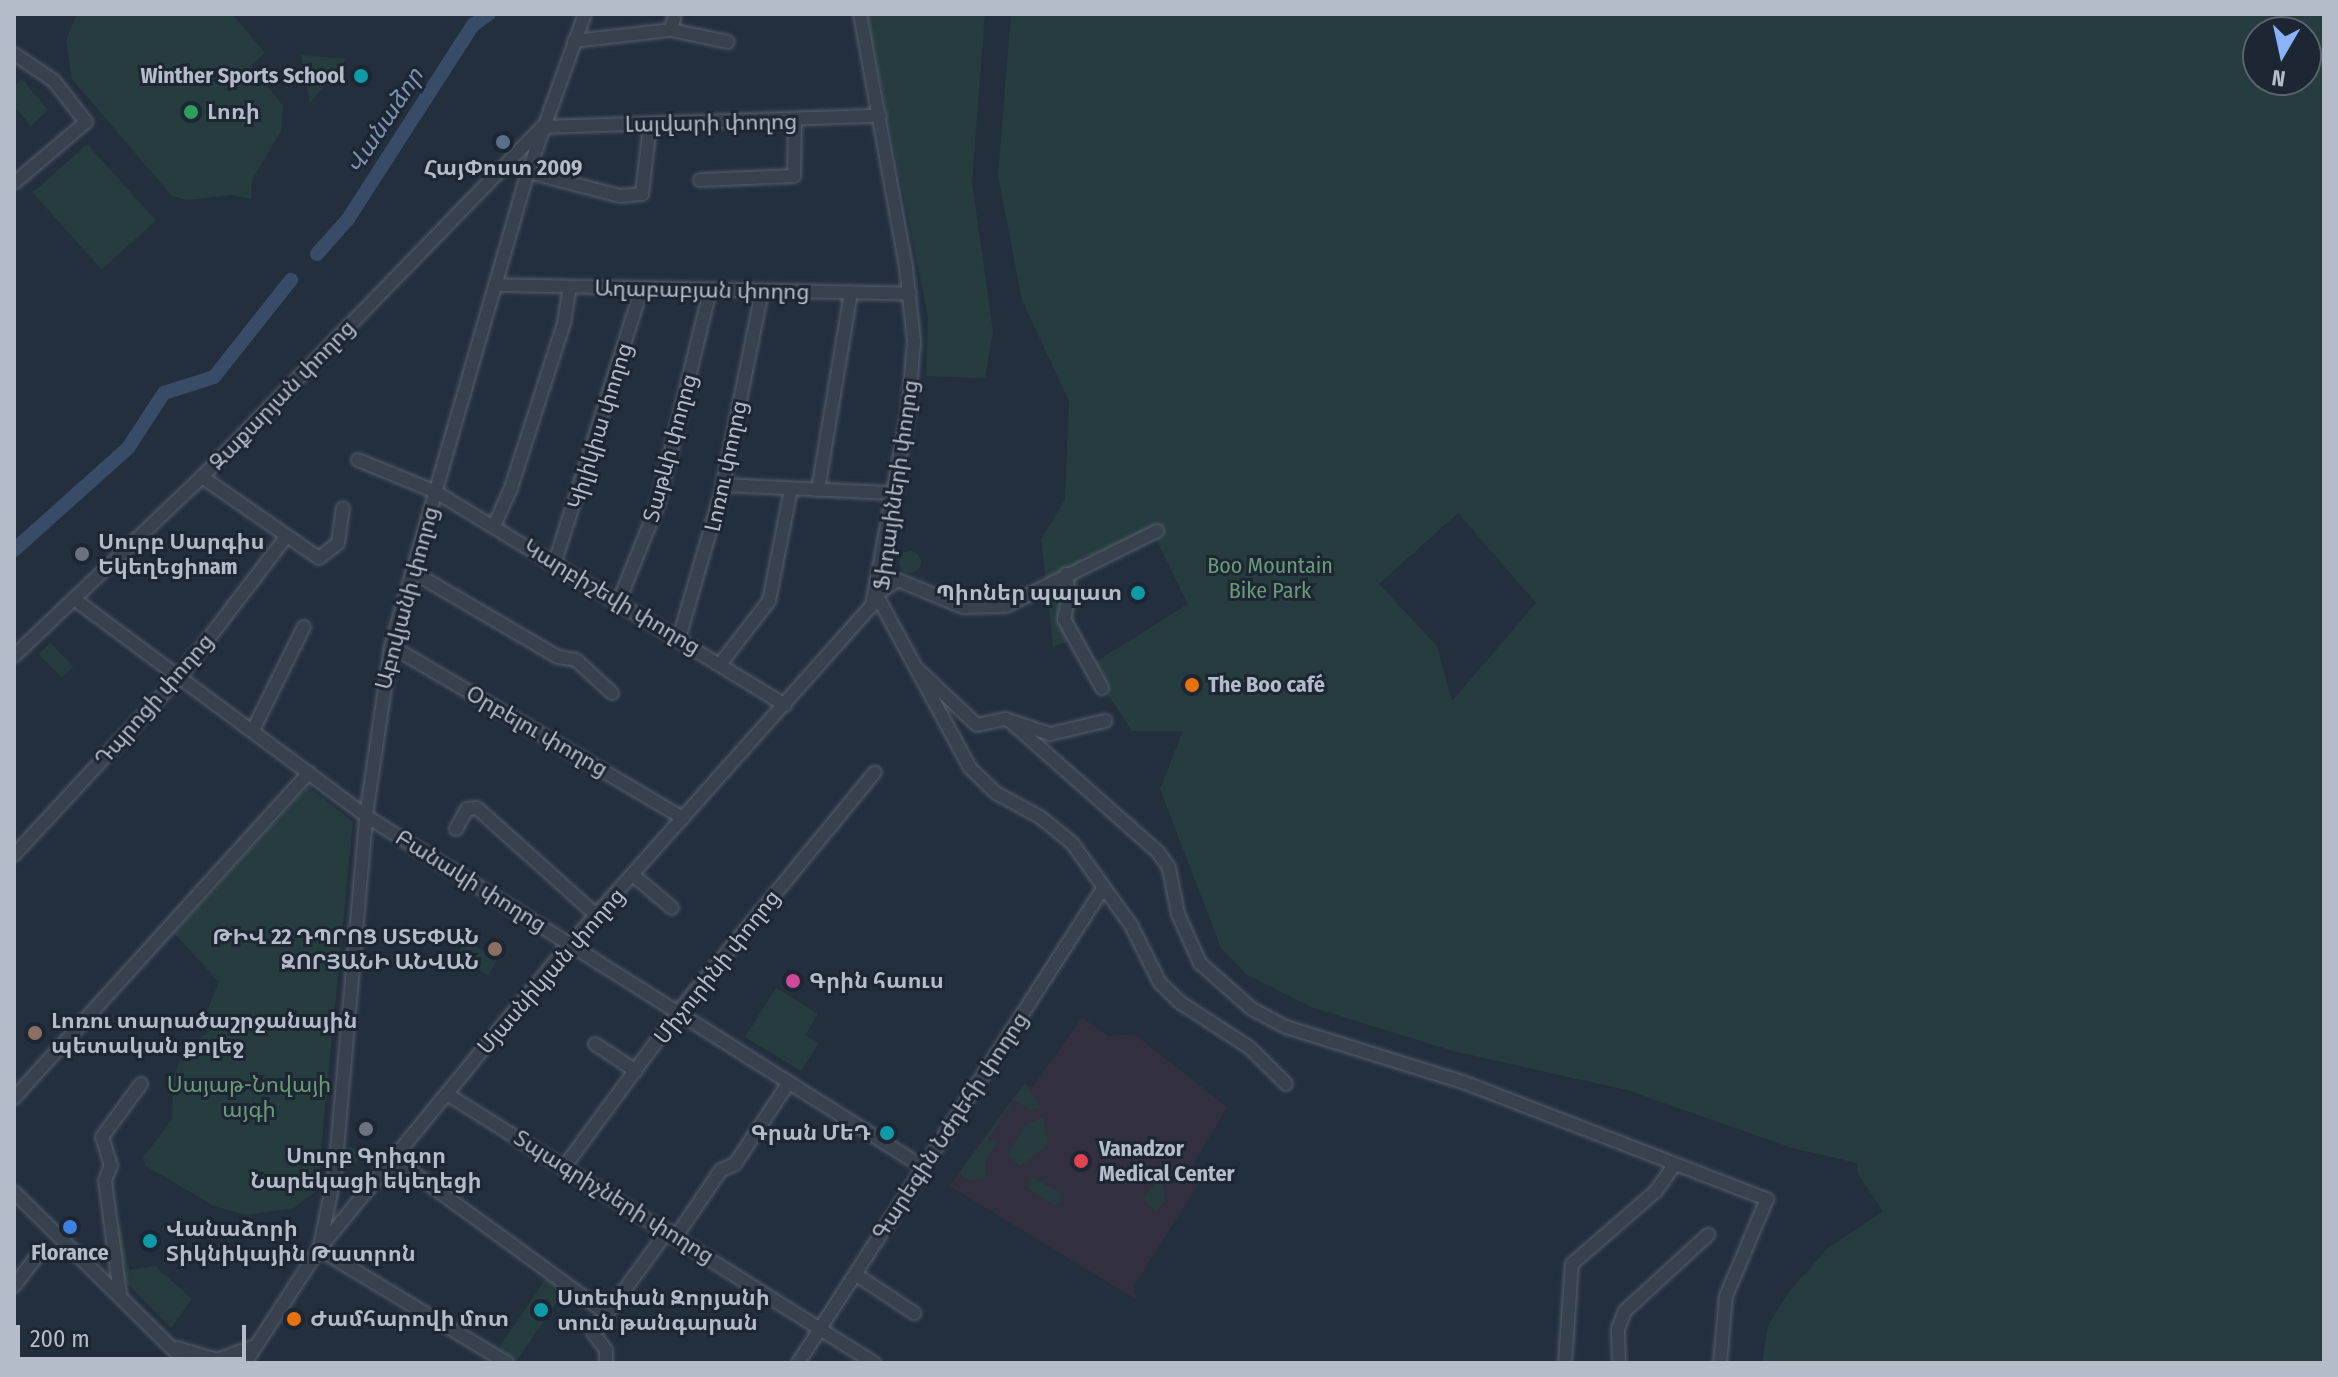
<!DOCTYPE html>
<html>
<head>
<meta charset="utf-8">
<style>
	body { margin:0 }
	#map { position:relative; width:2338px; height:1377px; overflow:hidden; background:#242f3e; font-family:"Fira Sans Condensed","Noto Sans Armenian",sans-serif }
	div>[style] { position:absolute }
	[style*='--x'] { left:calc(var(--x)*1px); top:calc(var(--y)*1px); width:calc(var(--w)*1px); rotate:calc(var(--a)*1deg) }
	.medical>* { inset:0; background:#32303f }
	.green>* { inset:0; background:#263c3f; transform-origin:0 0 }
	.round { border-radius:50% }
	.river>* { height:14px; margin:-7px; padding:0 7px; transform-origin:7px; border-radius:7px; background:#394c67 }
	.roads { filter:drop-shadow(0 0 2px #565f6c) drop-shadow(0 0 2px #565f6c) }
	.minor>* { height:12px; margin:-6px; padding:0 6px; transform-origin:6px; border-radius:6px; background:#38414e }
	.dots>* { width:22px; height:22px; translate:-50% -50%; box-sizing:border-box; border:4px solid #1d2633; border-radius:50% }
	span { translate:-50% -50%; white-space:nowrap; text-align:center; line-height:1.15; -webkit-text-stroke:6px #1d2633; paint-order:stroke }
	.poi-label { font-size:22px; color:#b4bcc9; font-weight:700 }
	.right { translate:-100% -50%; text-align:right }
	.left { translate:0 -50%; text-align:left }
	.street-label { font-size:22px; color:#b4bcc9 }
	.park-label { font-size:22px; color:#6b9a76 }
	.water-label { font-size:24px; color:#7c92b1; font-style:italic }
	.frame { position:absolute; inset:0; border:16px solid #b4bcc9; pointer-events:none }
	.north { position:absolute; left:2242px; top:16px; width:80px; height:80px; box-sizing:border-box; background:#1d2633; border:2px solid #59626f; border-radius:50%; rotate:189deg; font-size:22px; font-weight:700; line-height:32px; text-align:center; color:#b4bcc9 }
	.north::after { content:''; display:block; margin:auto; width:28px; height:36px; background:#8ab4f8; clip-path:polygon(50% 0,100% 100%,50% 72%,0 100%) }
	.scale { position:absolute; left:16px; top:1325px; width:230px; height:36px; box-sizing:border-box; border:4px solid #b4bcc9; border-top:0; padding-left:10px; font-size:24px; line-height:28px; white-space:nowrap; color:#b4bcc9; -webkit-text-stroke:6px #1d2633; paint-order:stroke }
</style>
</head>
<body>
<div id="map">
	<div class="medical">
		<div style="clip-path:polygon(1082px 1018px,1108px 1036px,1134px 1034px,1227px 1107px,1193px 1165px,1199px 1183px,1134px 1286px,1137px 1300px,950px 1186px,1012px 1099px,1025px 1083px,1032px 1088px)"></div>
	</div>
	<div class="green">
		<div style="clip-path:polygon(77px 14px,232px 14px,265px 53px,251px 65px,283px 106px,281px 131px,252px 180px,251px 199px,232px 195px,187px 200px,172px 196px,72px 79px,66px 40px)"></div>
		<div style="clip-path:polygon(867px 14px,985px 14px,972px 182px,993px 332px,985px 378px,926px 376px,928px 317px)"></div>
		<div style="clip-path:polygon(evenodd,1011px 14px,2324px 14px,2324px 1363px,1762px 1363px,1768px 1326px,1788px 1293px,1828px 1248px,1883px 1211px,1858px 1174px,1857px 1163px,1792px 1148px,1627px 1090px,1453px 1051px,1311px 1007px,1246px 974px,1221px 948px,1160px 789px,1183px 731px,1132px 731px,1089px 666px,1188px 604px,1155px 537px,1081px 558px,1072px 641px,1053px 646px,1041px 539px,1065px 500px,1069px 401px,1022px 300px,998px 176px,1011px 14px,2258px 32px,2306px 32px,2306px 80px,2258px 80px,2258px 32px,1011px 14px,1458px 513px,1536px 603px,1452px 701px,1437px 646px,1379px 584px,1458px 513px)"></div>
		<div style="clip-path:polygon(301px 55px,346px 59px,310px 103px)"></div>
		<div style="clip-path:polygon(22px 79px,48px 110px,31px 126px,14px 105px,14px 86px)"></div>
		<div style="left:87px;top:144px;width:103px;height:73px;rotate:48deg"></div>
		<div class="round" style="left:899px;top:551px;width:22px;height:22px"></div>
		<div style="left:50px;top:643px;width:33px;height:16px;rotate:45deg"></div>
		<div style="clip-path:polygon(308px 786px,353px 822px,317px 1190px,294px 1208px,245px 1215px,212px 1205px,146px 1166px,143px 1158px,172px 1119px,173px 1077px,185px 1051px,209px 1031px,206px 1013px,219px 982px,174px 933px)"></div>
		<div style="left:466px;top:940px;width:37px;height:19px;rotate:31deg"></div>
		<div style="clip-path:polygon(776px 988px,818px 1014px,805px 1035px,819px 1043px,801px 1071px,745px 1037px)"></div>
		<div style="clip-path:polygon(1025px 1083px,1040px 1107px,1032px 1110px,1014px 1100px,988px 1139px,996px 1144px,986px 1160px,985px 1178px,970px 1180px,959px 1173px)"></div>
		<div style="clip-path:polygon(1043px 1117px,1048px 1144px,1020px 1166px,1009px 1157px,1010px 1150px,1025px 1126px)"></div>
		<div class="round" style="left:341px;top:1147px;width:18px;height:18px"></div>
		<div style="clip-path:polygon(1162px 1174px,1165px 1201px,1156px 1211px,1143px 1199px)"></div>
		<div style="clip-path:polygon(1030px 1176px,1061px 1193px,1061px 1202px,1054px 1205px,1029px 1189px)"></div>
		<div style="clip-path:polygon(121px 1227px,129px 1270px,155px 1266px,192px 1299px,171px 1328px,124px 1280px,114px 1229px)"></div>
		<div style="left:547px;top:1277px;width:22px;height:86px;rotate:34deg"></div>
	</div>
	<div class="river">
		<div style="--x:317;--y:254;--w:47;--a:-48.5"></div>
		<div style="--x:348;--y:219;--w:231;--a:-57.2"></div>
		<div style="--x:473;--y:25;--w:19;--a:-35"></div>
		<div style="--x:14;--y:550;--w:153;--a:-41.8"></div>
		<div style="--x:128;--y:448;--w:66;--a:-56.8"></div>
		<div style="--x:164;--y:393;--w:52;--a:-17.7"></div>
		<div style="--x:214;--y:377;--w:124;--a:-51.6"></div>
	</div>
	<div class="roads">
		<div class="minor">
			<div style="--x:671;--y:30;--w:16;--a:-76"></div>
			<div style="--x:574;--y:41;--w:98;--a:-6.5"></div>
			<div style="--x:671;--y:30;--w:58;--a:11.9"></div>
			<div style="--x:14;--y:54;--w:48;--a:34"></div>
			<div style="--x:54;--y:81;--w:52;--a:52"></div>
			<div style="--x:86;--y:122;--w:94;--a:139.7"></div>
			<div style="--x:542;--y:127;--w:338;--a:-1.9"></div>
			<div style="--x:528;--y:172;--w:95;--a:14.6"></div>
			<div style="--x:620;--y:196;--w:22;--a:-5"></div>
			<div style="--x:642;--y:194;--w:69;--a:-83.4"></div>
			<div style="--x:700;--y:180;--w:94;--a:-2.4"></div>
			<div style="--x:794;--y:176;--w:55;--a:-89"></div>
			<div style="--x:495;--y:285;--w:415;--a:1.2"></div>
			<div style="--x:358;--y:460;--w:84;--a:22.3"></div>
			<div style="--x:436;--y:492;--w:409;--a:31.4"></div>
			<div style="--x:202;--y:477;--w:142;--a:34.7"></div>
			<div style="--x:319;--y:558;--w:24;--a:-38"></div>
			<div style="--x:338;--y:543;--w:35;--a:-82"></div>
			<div style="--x:723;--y:485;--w:172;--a:2.7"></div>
			<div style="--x:818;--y:490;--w:200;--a:-80.5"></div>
			<div style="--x:494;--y:526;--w:42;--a:-65.9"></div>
			<div style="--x:511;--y:488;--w:173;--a:-72.2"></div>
			<div style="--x:564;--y:323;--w:36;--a:-81"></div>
			<div style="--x:555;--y:562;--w:287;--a:-72.4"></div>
			<div style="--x:413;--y:572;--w:168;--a:30.4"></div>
			<div style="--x:558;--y:657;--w:18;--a:9"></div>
			<div style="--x:576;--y:660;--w:49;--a:42.5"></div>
			<div style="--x:1066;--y:574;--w:19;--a:81"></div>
			<div style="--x:1069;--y:593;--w:26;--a:101"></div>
			<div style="--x:1064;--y:619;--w:79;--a:61.2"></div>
			<div style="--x:876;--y:594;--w:198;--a:61.6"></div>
			<div style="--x:970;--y:768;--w:36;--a:44"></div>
			<div style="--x:996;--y:793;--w:50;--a:28.6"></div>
			<div style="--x:1040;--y:817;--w:41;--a:39.1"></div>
			<div style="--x:1072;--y:843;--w:101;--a:54.3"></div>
			<div style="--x:1131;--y:925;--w:65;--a:63.4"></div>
			<div style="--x:1160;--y:983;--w:29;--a:44"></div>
			<div style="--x:1181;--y:1003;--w:82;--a:33.1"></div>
			<div style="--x:1250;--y:1048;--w:51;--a:45"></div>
			<div style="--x:876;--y:594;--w:26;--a:-32"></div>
			<div style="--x:898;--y:580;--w:70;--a:22.6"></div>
			<div style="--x:963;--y:607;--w:43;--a:-1.3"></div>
			<div style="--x:1006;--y:606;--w:169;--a:-26.4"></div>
			<div style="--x:74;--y:599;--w:364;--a:36.6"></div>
			<div style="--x:366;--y:816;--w:658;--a:32.22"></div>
			<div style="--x:619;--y:601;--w:105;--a:-68.1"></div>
			<div style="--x:658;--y:504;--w:220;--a:-76.3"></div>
			<div style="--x:679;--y:638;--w:154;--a:-73.8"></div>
			<div style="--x:722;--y:490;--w:203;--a:-78.6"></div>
			<div style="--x:391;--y:646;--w:339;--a:30.5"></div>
			<div style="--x:14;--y:656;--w:260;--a:-43.6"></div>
			<div style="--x:202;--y:477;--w:485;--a:-45.8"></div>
			<div style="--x:721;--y:663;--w:78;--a:-52.3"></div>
			<div style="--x:769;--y:601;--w:114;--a:-78.9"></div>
			<div style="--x:916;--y:668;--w:83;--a:43.1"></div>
			<div style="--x:977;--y:725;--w:29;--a:-12"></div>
			<div style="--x:1005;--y:719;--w:47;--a:18.4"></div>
			<div style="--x:1050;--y:734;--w:57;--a:-13.3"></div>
			<div style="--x:1011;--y:722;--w:196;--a:41.5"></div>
			<div style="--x:1158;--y:852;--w:19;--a:55"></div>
			<div style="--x:1169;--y:868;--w:47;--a:78.9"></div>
			<div style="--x:1178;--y:914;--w:54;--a:65.8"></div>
			<div style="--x:1200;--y:963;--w:69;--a:41.5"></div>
			<div style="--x:1252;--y:1009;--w:38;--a:28"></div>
			<div style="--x:1286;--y:1027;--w:185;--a:17.3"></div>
			<div style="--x:1463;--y:1082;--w:326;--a:21.1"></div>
			<div style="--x:1767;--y:1199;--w:105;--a:112.9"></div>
			<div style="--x:1726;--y:1296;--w:67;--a:95.1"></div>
			<div style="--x:253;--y:730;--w:115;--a:-63.7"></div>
			<div style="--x:456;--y:829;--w:23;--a:-61"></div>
			<div style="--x:467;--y:809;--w:10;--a:-6"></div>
			<div style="--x:477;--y:808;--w:159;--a:41.9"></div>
			<div style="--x:14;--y:855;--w:244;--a:-47.2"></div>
			<div style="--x:180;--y:676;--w:173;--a:-52.7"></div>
			<div style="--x:633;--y:875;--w:51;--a:40.2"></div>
			<div style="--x:595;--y:1044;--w:49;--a:33.4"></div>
			<div style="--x:447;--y:1094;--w:505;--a:32.21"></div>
			<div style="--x:14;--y:1098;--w:439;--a:-47.8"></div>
			<div style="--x:393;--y:1158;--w:265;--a:36.1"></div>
			<div style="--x:565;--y:1166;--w:191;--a:-53.7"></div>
			<div style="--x:678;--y:1012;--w:310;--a:-50.6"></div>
			<div style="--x:14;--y:1192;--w:243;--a:44.7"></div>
			<div style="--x:677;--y:1235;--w:78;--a:-55.9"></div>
			<div style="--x:721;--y:1170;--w:15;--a:-23"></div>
			<div style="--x:735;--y:1164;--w:98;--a:-56.6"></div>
			<div style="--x:320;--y:1246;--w:75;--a:-78.4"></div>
			<div style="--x:335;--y:1173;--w:358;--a:-85"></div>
			<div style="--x:366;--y:816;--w:172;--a:-81.6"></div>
			<div style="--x:391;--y:646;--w:493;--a:-73.9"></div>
			<div style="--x:528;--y:172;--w:168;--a:-70.2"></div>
			<div style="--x:319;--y:1249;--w:220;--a:31.2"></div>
			<div style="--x:855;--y:1274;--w:71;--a:33.5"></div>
			<div style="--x:14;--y:1286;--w:43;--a:-52.6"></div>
			<div style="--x:120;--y:1294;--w:115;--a:-97.5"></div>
			<div style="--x:105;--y:1180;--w:15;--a:-67"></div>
			<div style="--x:111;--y:1166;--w:30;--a:-107"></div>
			<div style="--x:102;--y:1137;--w:66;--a:-53.7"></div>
			<div style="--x:177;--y:1348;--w:42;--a:16.7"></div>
			<div style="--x:217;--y:1360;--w:38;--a:-20"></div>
			<div style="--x:245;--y:1363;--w:136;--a:-57"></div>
			<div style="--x:319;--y:1249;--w:384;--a:-50.6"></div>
			<div style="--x:563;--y:952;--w:465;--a:-48.3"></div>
			<div style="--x:872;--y:605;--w:195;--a:-79.4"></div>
			<div style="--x:908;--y:413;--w:72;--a:-85.2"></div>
			<div style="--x:914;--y:341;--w:74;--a:-96.2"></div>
			<div style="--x:906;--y:267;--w:257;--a:-100.3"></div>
			<div style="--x:606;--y:1363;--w:13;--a:-90"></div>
			<div style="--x:606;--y:1350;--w:21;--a:-127"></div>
			<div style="--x:593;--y:1333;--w:127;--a:-53.9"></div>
			<div style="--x:798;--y:1363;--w:562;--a:-57.27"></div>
			<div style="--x:1565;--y:1363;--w:99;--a:-86"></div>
			<div style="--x:1572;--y:1264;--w:111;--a:-41"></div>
			<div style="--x:1656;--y:1191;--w:33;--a:-55"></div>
			<div style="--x:1619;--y:1363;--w:34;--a:-92"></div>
			<div style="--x:1618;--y:1329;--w:19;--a:-69"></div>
			<div style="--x:1625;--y:1311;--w:113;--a:-42.5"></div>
		</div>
	</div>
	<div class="dots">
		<div style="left:361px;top:76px;background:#0f9aa8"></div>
		<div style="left:191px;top:112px;background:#2e9e5b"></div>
		<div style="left:503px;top:142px;background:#5c6f8a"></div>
		<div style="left:82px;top:554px;background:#6b7280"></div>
		<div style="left:1138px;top:593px;background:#0f9aa8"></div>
		<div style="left:1192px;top:685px;background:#e8710a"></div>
		<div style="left:495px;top:949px;background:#8d6e63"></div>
		<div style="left:793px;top:981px;background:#d1479c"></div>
		<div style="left:35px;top:1033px;background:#8d6e63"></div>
		<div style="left:366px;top:1129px;background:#6b7280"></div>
		<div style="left:887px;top:1133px;background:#0f9aa8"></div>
		<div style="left:1081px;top:1161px;background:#e0444e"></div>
		<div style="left:70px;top:1227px;background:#3f7fe0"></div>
		<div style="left:150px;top:1241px;background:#0f9aa8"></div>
		<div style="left:541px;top:1310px;background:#0f9aa8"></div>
		<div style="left:294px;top:1319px;background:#e8710a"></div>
	</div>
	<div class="poi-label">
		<span class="right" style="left:345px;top:76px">Winther Sports School</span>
		<span class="left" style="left:207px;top:112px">Լոռի</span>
		<span style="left:503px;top:168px">ՀայՓոստ 2009</span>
		<span class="left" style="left:98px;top:554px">Սուրբ Սարգիս<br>Եկեղեցիnam</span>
		<span class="right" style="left:1122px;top:593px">Պիոներ պալատ</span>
		<span class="left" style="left:1208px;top:685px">The Boo café</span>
		<span class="right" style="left:479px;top:949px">ԹԻՎ 22 ԴՊՐՈՑ ՍՏԵՓԱՆ<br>ԶՈՐՅԱՆԻ ԱՆՎԱՆ</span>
		<span class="left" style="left:809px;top:981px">Գրին հաուս</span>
		<span class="left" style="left:51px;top:1033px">Լոռու տարածաշրջանային<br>պետական քոլեջ</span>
		<span class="right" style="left:871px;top:1133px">Գրան ՄեԴ</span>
		<span class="left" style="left:1099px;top:1161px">Vanadzor<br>Medical Center</span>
		<span style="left:366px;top:1168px">Սուրբ Գրիգոր<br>Նարեկացի եկեղեցի</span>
		<span class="left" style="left:166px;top:1241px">Վանաձորի<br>Տիկնիկային Թատրոն</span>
		<span style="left:70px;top:1253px">Florance</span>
		<span class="left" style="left:557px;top:1310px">Ստեփան Զորյանի<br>տուն թանգարան</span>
		<span class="left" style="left:310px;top:1319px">Ժամհարովի մոտ</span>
	</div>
	<div class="street-label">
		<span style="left:711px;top:123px;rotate:-1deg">Լալվարի փողոց</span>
		<span style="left:702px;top:290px;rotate:1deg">Աղաբաբյան փողոց</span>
		<span style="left:282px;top:395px;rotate:-46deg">Զաքարյան փողոց</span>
		<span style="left:600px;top:426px;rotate:-73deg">Կիլիկիա փողոց</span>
		<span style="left:670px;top:448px;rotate:-75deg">Տաթևի փողոց</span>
		<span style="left:726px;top:466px;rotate:-78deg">Լոռու փողոց</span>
		<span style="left:896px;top:485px;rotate:-82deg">Ֆիդայիների փողոց</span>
		<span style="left:612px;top:597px;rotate:31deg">Կարբիշեվի փողոց</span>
		<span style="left:407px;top:598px;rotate:-75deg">Աբովյանի փողոց</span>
		<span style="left:154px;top:700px;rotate:-49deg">Դպրոցի փողոց</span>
		<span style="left:537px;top:731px;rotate:30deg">Օրբելու փողոց</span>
		<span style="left:471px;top:881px;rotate:32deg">Բանակի փողոց</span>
		<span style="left:717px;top:967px;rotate:-52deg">Միչուրինի փողոց</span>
		<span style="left:551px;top:971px;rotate:-49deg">Մյասնիկյան փողոց</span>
		<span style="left:950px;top:1126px;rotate:-57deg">Գարեգին Նժդեհի փողոց</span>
		<span style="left:614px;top:1197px;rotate:32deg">Տպագրիչների փողոց</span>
	</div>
	<div class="park-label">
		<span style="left:1270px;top:578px">Boo Mountain<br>Bike Park</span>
		<span style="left:249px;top:1097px">Սայաթ-Նովայի<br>այգի</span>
	</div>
	<div class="water-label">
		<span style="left:385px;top:121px;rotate:-57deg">Վանաձոր</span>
	</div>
	<div class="frame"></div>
	<div class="north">N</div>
	<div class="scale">200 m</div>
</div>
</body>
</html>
